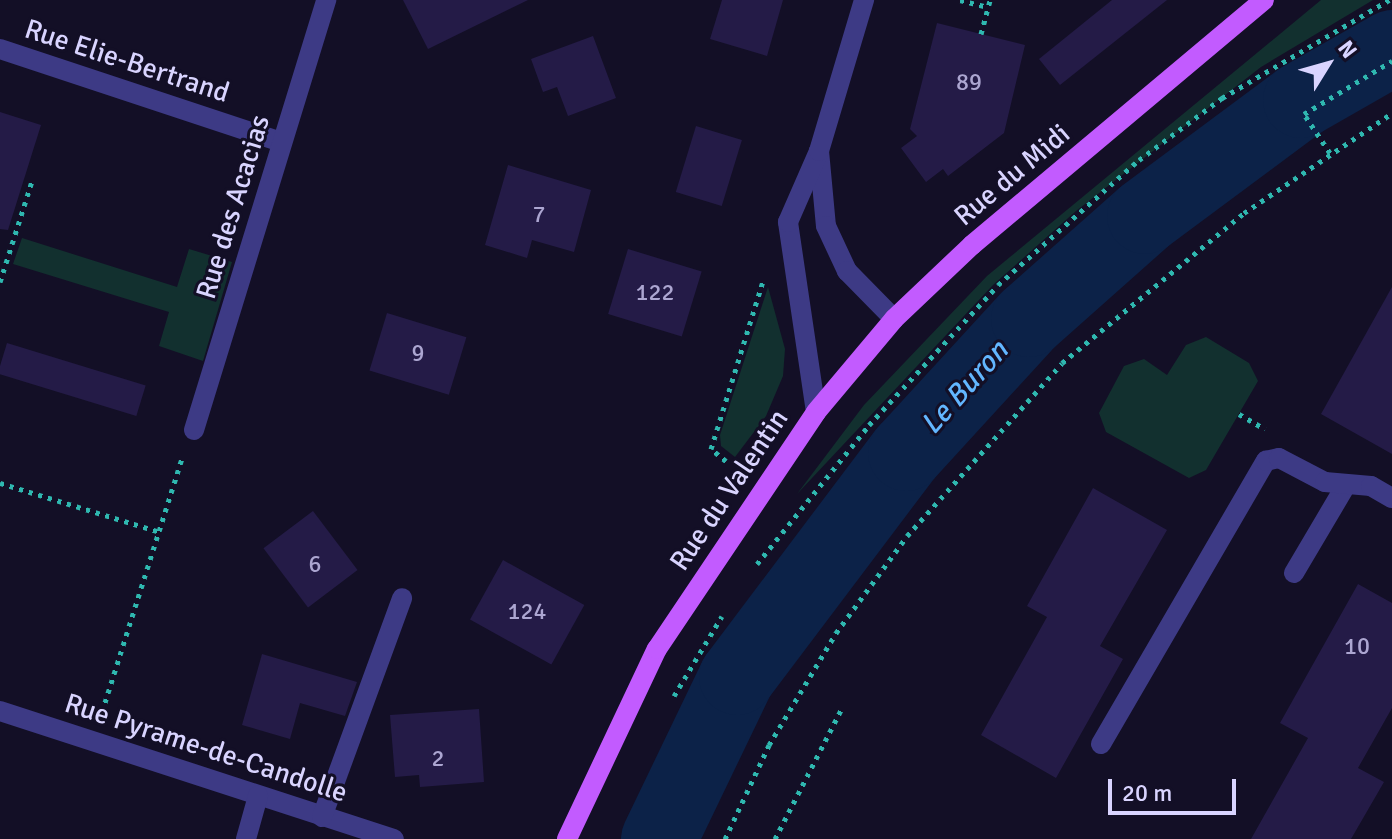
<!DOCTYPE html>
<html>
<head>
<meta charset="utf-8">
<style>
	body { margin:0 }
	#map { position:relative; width:1392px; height:839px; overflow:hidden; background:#130f26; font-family:Signika,sans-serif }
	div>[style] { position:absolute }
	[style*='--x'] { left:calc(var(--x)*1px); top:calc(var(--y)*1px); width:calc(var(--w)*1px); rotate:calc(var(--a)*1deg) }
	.green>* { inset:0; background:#12302f }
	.river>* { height:76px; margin:-38px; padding:0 38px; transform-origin:38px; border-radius:38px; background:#0c2248 }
	.building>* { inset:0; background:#241b47; transform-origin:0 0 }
	.path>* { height:5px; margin-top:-2.5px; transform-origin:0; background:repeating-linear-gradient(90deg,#2fb8b0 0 4px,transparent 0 10px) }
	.minor>* { height:20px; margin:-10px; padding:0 10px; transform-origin:10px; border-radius:10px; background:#3d3a85 }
	.major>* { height:20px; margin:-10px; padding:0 10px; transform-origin:10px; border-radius:10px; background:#c25bff }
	span { translate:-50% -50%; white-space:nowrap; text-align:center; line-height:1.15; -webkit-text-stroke:6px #130f26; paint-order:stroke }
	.number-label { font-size:24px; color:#aca6d1 }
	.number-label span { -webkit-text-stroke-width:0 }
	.street-label { font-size:28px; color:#d9d4ff }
	.water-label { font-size:30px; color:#62b6ff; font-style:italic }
	.north { position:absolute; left:1288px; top:24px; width:80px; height:80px; -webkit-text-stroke:6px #130f26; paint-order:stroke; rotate:53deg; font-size:22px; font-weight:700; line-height:32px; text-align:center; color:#d9d4ff }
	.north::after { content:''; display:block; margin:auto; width:28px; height:36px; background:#d9d4ff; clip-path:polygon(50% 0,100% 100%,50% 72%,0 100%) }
	.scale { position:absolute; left:1108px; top:779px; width:128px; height:36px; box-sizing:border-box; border:4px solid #d9d4ff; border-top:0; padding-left:10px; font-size:24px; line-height:28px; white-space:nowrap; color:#d9d4ff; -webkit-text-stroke:6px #130f26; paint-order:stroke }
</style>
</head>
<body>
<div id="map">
	<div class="green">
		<div style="clip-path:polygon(1321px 0,1373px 0,1261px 67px,1076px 211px,993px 285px,797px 494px,864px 405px,987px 276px)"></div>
		<div style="clip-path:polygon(22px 238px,177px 287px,189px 249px,232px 262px,203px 361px,159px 346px,169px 312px,13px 264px)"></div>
		<div style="clip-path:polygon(768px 287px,785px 349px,783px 376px,766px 416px,735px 457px,721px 446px,720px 435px)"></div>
		<div style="clip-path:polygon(1206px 337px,1249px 363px,1258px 381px,1206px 470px,1189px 478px,1106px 432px,1099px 413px,1124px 366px,1144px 359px,1167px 375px,1186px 345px)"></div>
	</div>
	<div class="river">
		<div style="--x:659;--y:839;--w:180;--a:-64.3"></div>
		<div style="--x:737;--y:677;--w:281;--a:-53"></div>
		<div style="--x:906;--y:453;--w:182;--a:-47.5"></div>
		<div style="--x:1029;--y:319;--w:155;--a:-41.6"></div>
		<div style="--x:1145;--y:216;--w:194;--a:-36.6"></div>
		<div style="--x:1301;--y:100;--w:105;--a:-29.7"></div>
	</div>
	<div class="building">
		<div style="clip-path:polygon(403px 0,528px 0,428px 49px)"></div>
		<div style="clip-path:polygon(722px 0,783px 0,767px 56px,710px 39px)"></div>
		<div style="clip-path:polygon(1112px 0,1167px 0,1060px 85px,1039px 59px)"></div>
		<div style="clip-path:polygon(937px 23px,1025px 45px,1004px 133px,948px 176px,943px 169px,926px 182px,901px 148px,917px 136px,910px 129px)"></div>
		<div style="clip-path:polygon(593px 36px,616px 98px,568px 116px,557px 87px,543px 92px,531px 59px)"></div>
		<div style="clip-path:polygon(0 112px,41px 125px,8px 230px,0 229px)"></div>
		<div style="left:696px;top:126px;width:48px;height:69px;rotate:17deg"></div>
		<div style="clip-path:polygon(508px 165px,591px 190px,574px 252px,532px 240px,527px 258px,485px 245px)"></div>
		<div style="left:628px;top:249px;width:77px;height:68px;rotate:17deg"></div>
		<div style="clip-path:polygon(1392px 287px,1392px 454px,1321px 414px)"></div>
		<div style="left:387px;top:313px;width:83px;height:60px;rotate:17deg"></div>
		<div style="left:7px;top:343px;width:145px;height:32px;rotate:17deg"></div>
		<div style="clip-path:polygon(1093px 488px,1167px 530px,1100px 646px,1123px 659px,1056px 778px,981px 735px,1047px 617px,1027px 606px)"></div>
		<div style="left:313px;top:511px;width:74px;height:62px;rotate:53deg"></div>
		<div style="left:503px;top:560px;width:93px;height:68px;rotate:29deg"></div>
		<div style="clip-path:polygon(1358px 584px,1392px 603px,1392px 708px,1358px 768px,1384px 782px,1351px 839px,1251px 839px,1308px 738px,1280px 723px)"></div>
		<div style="clip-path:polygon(262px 654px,357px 682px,345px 716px,300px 703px,290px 739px,242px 725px)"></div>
		<div style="clip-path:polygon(479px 709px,484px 782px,420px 787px,419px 775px,395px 777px,390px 715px)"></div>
	</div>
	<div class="path">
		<div style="--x:960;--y:0;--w:29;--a:14"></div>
		<div style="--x:981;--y:34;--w:35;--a:-75"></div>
		<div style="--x:1330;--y:153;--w:47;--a:-123.7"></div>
		<div style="--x:1304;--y:114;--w:103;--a:-31.1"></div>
		<div style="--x:0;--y:282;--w:109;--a:-72.4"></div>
		<div style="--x:1239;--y:414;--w:30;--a:30"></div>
		<div style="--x:726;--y:461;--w:19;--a:-141"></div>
		<div style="--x:711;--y:449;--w:176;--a:-72.8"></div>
		<div style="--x:0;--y:483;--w:167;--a:17"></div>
		<div style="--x:757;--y:564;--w:179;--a:-51.1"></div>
		<div style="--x:869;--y:425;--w:190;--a:-47.3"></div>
		<div style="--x:998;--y:285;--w:188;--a:-41.6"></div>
		<div style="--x:1139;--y:160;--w:104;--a:-36.8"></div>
		<div style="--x:1222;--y:98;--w:194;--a:-30.4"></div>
		<div style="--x:674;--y:696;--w:93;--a:-59"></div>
		<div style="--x:102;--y:712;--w:266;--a:-72.5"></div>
		<div style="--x:725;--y:839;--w:104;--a:-64.9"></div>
		<div style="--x:769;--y:745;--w:131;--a:-59.1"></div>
		<div style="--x:836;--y:633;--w:120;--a:-53.8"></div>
		<div style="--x:907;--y:536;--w:232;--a:-48.1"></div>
		<div style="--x:1062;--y:363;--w:236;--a:-39.5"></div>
		<div style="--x:1244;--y:213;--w:179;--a:-34"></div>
		<div style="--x:775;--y:839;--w:147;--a:-62.9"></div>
	</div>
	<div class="minor">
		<div style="--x:0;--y:49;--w:297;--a:18.3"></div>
		<div style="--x:819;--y:151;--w:75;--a:84.7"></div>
		<div style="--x:826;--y:226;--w:50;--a:65"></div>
		<div style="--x:847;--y:271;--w:67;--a:45.6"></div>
		<div style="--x:816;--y:412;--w:192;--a:-98.4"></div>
		<div style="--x:788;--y:222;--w:77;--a:-66.4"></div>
		<div style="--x:819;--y:151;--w:158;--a:-73.4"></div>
		<div style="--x:194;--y:430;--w:450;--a:-72.9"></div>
		<div style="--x:1294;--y:573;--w:102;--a:-59.4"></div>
		<div style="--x:0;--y:711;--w:414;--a:18"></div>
		<div style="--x:1101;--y:744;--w:328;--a:-59.8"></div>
		<div style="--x:1266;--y:461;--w:13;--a:-13"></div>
		<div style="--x:1279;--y:458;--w:52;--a:27.6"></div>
		<div style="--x:1325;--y:482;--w:46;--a:5"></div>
		<div style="--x:1371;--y:486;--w:24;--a:30"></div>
		<div style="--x:322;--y:817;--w:233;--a:-69.9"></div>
		<div style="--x:246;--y:839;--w:45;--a:-74.4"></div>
	</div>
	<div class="major">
		<div style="--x:567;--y:839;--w:210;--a:-64.7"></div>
		<div style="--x:657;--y:649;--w:285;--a:-56.1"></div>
		<div style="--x:816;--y:412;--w:121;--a:-50"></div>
		<div style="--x:894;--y:319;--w:108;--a:-43.5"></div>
		<div style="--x:972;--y:245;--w:381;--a:-40"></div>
	</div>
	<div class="number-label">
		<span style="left:969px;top:83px">89</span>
		<span style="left:539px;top:215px">7</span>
		<span style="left:655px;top:293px">122</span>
		<span style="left:418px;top:354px">9</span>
		<span style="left:315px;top:565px">6</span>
		<span style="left:527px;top:612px">124</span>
		<span style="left:1357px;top:647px">10</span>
		<span style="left:438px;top:759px">2</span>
	</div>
	<div class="street-label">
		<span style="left:127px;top:61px;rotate:18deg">Rue Elie-Bertrand</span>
		<span style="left:1012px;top:175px;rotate:-40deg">Rue du Midi</span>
		<span style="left:233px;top:207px;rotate:-73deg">Rue des Acacias</span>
		<span style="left:729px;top:490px;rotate:-56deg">Rue du Valentin</span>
		<span style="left:206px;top:748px;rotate:18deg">Rue Pyrame-de-Candolle</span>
	</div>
	<div class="water-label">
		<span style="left:965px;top:388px;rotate:-48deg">Le Buron</span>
	</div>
	<div class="north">N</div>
	<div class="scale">20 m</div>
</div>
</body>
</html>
